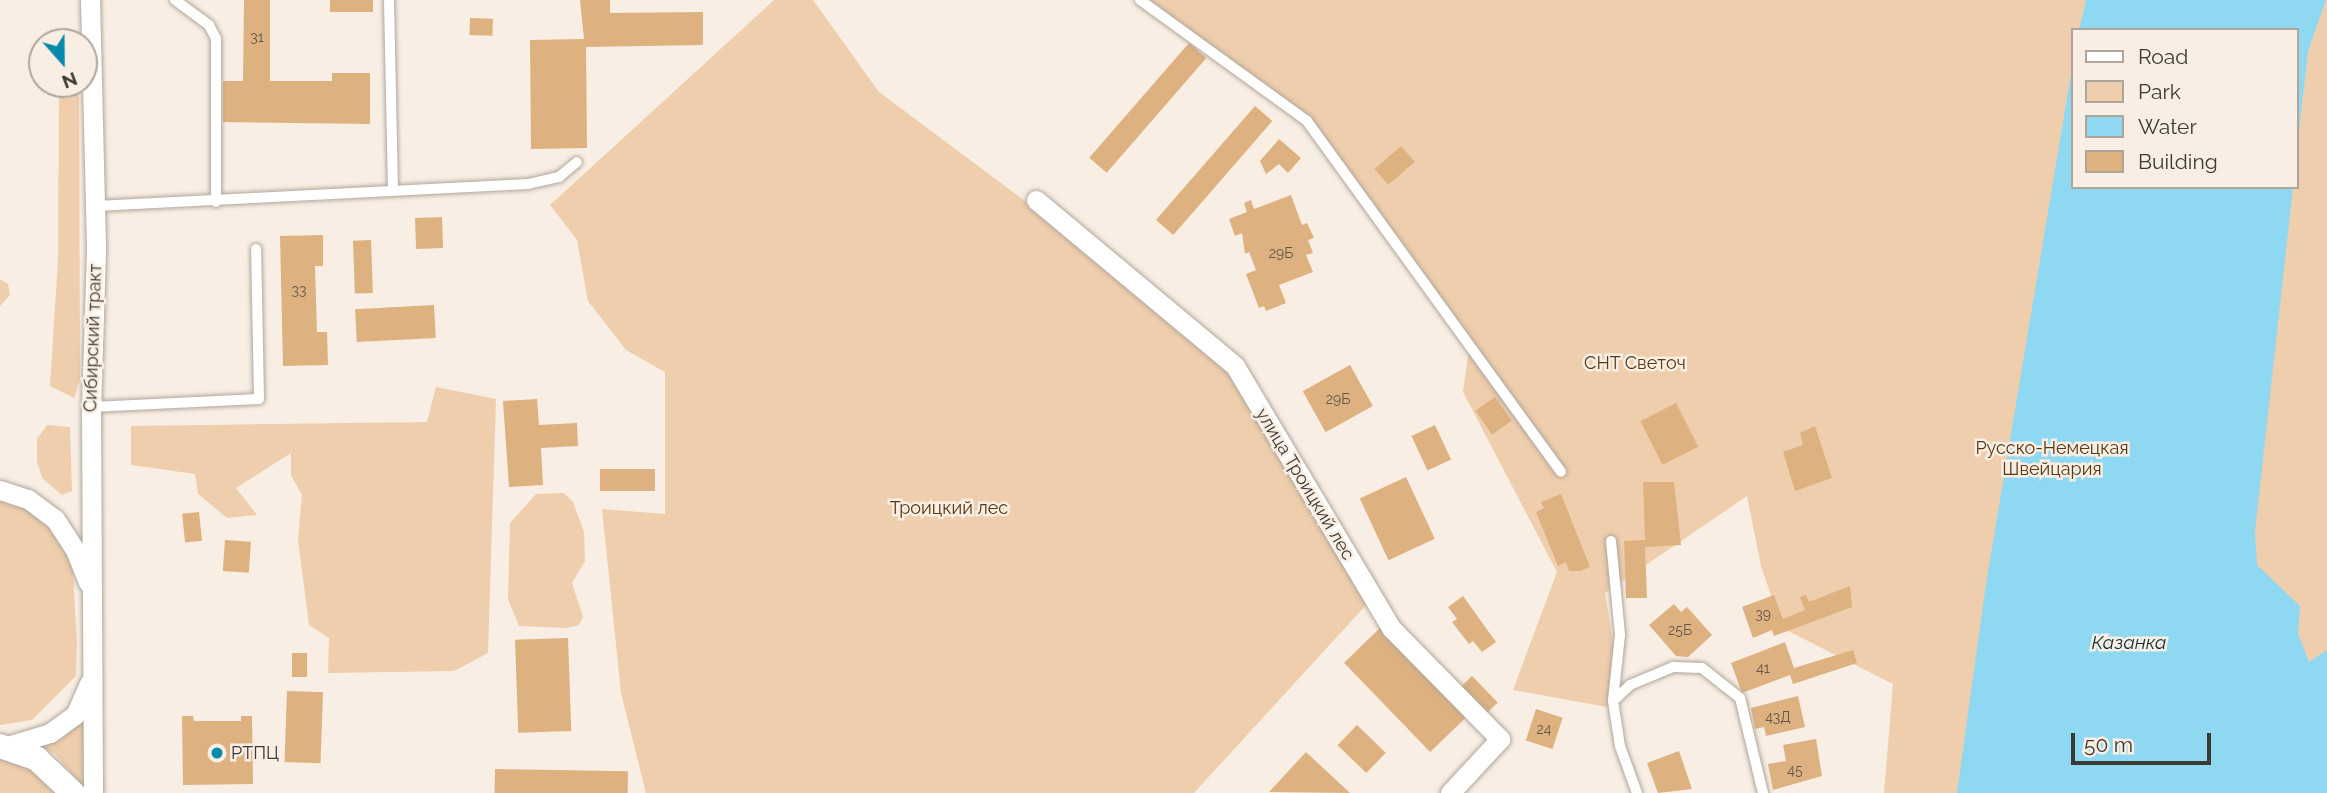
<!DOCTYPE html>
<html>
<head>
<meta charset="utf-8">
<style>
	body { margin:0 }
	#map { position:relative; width:2327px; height:793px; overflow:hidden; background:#f9eee3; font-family:Raleway,sans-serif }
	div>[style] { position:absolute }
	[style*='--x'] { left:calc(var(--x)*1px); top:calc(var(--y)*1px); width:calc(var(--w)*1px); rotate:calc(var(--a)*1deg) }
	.green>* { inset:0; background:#eeceac }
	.water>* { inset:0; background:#8ed8f2 }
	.building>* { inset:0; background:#ddb180; transform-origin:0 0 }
	.roads { filter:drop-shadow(0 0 2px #b0a69b) drop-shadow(0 0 2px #b0a69b) }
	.service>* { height:10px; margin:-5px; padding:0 5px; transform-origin:5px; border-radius:5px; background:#fff }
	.minor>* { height:19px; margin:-9.5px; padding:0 9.5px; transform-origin:9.5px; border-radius:9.5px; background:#fff }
	.tertiary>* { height:24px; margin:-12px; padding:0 12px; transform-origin:12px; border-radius:12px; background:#fff }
	.dots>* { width:19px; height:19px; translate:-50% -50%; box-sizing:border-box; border:4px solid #f9eee3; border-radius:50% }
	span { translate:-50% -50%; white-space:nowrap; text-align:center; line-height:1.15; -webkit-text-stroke:5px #f9eee3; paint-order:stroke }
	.number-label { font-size:14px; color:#655748 }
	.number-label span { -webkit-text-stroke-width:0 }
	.street-label { font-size:18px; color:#3d3935 }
	.park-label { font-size:18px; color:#573913 }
	.poi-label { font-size:18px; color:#3d3935 }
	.left { translate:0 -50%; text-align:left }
	.water-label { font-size:19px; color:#0f333e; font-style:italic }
	.legend { position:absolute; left:2071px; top:28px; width:228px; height:161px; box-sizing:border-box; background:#f9eee3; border:2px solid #aea69d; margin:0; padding:9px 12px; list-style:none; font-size:21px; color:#3d3935 }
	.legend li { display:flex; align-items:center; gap:14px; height:35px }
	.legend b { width:35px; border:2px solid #aea69d }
	.north { position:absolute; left:28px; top:28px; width:70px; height:70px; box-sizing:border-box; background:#f9eee3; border:2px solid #aea69d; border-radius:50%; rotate:159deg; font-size:19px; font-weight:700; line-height:28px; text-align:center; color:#3d3935 }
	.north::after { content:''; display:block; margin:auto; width:24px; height:32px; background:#078bab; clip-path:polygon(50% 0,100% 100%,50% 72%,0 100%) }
	.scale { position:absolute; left:2071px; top:733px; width:140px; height:32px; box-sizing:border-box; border:4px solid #3d3935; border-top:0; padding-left:9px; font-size:21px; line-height:24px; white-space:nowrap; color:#3d3935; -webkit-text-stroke:5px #f9eee3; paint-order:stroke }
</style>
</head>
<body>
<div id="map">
	<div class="green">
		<div style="clip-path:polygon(774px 0,813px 0,879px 92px,1025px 201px,1225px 367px,1367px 604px,1194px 793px,646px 793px,621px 693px,602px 509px,665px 514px,665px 372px,626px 350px,588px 301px,577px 240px,550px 205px)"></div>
		<div style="clip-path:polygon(evenodd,1150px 0,2327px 0,2327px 793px,1884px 793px,1893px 684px,1782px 628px,1761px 566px,1747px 496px,1605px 593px,1614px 648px,1607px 707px,1513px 690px,1557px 572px,1463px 392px,1470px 342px,1314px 122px,1150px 0,2073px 30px,2297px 30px,2297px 187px,2073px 187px,2073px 30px)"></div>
		<div style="clip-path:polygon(59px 84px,79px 84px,80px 380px,74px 398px,50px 386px,58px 260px)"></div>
		<div style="clip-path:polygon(0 279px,8px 284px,10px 295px,0 306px)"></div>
		<div style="clip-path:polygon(436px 387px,496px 399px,488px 653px,454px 671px,328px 673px,329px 638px,309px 625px,298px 540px,302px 495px,291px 475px,291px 453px,236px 488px,257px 515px,227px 518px,198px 494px,195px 474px,131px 465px,131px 426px,427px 422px)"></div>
		<div style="clip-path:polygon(47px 425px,70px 427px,72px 491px,62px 495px,42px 478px,37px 461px,37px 439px)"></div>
		<div style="clip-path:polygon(564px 493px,573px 502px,584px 532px,585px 561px,572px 583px,583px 617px,579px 625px,566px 628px,519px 626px,508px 599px,510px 523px,536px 494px)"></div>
		<div style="clip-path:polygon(0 500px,43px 516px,72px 558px,77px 642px,76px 676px,32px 720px,0 725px)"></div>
		<div style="clip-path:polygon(84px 720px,84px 788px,55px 754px,38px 745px,60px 740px)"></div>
		<div style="clip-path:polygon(0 759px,22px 763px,58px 793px,0 793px)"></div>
	</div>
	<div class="water">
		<div style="clip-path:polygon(2086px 0,2326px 0,2308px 51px,2297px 148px,2297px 30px,2079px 30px)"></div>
		<div style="clip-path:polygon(2073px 62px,2073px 187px,2293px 187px,2255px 531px,2257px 565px,2300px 606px,2298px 634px,2309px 662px,2327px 650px,2327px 793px,1957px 793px,1986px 584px)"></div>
	</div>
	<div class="building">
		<div style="clip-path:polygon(244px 0,270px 0,270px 81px,332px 81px,332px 73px,370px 73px,370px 124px,223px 122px,223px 81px,243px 81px)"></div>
		<div style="left:330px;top:0;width:43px;height:12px"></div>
		<div style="clip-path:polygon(580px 0,610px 0,610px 13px,703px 12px,703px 45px,586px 47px,587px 148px,531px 149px,530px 40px,584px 39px)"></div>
		<div style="left:470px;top:18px;width:23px;height:17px;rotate:2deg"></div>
		<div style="left:1189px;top:43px;width:23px;height:152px;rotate:41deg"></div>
		<div style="left:1255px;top:106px;width:23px;height:151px;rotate:41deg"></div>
		<div style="clip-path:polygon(1279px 139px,1301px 158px,1288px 173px,1279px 164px,1266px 174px,1260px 161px)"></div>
		<div style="left:1401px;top:146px;width:21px;height:35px;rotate:49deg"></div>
		<div style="clip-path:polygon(1291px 195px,1302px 225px,1307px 223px,1314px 238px,1308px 240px,1313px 253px,1306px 255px,1313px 272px,1279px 285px,1286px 303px,1266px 311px,1264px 306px,1259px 308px,1246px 274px,1256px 270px,1249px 252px,1245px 254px,1242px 233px,1235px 236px,1229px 219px,1247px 212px,1244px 203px,1251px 200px,1254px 209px)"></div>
		<div style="left:442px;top:217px;width:31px;height:27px;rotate:88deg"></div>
		<div style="clip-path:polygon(323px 235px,323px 266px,315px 266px,317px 332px,327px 332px,328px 365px,283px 366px,280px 236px)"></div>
		<div style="left:371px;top:240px;width:53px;height:18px;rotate:88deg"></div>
		<div style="left:434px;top:305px;width:33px;height:79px;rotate:87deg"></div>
		<div style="left:1350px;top:365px;width:47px;height:54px;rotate:61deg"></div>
		<div style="left:1495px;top:397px;width:29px;height:24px;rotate:55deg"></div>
		<div style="clip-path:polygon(537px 399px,539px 425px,577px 423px,578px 446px,541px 448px,543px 485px,509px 487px,503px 401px)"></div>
		<div style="left:1676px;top:403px;width:49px;height:40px;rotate:63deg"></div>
		<div style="left:1435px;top:425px;width:38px;height:26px;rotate:65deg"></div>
		<div style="clip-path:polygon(1815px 426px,1832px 478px,1795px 491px,1783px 452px,1803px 445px,1800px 433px)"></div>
		<div style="left:600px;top:469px;width:55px;height:22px"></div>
		<div style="left:1406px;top:477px;width:68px;height:51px;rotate:65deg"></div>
		<div style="clip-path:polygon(1643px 482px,1674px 482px,1681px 545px,1645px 547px,1647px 598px,1626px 598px,1624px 541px,1645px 540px)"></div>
		<div style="clip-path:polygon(1561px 494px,1590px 567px,1579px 571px,1569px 571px,1566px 562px,1558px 566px,1536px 512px,1544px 508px,1541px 502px)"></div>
		<div style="left:199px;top:512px;width:29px;height:17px;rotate:84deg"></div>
		<div style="left:225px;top:540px;width:26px;height:31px;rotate:4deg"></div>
		<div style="clip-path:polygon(1850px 586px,1852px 607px,1774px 636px,1772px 630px,1753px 638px,1742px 607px,1774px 595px,1783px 619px,1805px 610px,1800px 597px,1806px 595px,1809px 602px)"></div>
		<div style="clip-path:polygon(1463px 596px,1496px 642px,1482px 652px,1473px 641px,1469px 644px,1452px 622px,1457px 619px,1448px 607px)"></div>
		<div style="clip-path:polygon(1674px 604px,1681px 612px,1687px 607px,1712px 635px,1688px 657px,1676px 656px,1649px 625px)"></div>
		<div style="left:1380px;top:628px;width:124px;height:50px;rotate:46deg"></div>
		<div style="left:568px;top:638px;width:93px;height:53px;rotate:88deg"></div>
		<div style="clip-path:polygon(1785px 642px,1794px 668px,1853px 650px,1857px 663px,1793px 684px,1790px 675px,1742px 693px,1731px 663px)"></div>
		<div style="left:307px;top:653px;width:24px;height:15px;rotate:90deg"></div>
		<div style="left:1472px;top:676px;width:37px;height:16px;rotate:46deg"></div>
		<div style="left:287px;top:691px;width:36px;height:71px;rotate:2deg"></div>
		<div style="clip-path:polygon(1798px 696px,1805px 727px,1766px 736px,1764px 727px,1755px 729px,1751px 708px)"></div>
		<div style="left:1536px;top:709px;width:28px;height:33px;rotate:18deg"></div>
		<div style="clip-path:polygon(182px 716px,193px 716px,194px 721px,241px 721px,241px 716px,252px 716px,253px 784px,183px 785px)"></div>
		<div style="left:1357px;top:725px;width:40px;height:28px;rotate:44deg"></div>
		<div style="clip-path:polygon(1816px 739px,1822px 776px,1773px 790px,1768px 764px,1786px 761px,1783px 745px)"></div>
		<div style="clip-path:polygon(1679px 751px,1692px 789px,1658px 793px,1647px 763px)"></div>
		<div style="clip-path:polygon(1306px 752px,1350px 793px,1269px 792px)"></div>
		<div style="left:495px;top:769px;width:133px;height:24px;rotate:1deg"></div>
	</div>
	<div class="roads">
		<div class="service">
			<div style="--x:175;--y:0;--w:42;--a:36.3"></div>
			<div style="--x:209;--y:25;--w:16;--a:63"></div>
			<div style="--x:216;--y:39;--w:163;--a:90"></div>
			<div style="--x:389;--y:0;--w:190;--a:88.8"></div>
			<div style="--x:1140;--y:0;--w:206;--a:35.9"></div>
			<div style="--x:1307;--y:121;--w:433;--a:54.1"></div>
			<div style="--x:96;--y:206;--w:433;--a:-2.9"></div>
			<div style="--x:528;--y:184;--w:32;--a:-13"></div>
			<div style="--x:559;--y:177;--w:23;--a:-40"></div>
			<div style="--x:91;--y:407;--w:168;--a:-2.7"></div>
			<div style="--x:259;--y:399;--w:150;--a:-91.1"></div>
			<div style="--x:1611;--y:541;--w:94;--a:84.5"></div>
			<div style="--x:1620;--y:635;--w:66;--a:96.1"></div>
			<div style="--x:1637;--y:793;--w:50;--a:-109.9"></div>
			<div style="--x:1620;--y:746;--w:46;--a:-98.8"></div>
			<div style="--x:1613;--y:701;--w:23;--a:-43"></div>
			<div style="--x:1630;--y:685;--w:47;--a:-22.7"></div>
			<div style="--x:1673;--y:667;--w:29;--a:2"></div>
			<div style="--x:1702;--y:668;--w:48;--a:38.3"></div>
			<div style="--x:1740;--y:698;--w:98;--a:76.4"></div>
		</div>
		<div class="minor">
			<div style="--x:90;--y:0;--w:251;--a:88.6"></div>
			<div style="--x:96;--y:251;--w:156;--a:91.8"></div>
			<div style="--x:91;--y:407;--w:386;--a:89.7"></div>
			<div style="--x:1036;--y:200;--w:259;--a:39.8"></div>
			<div style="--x:1235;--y:366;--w:305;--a:59.2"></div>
			<div style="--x:1391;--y:628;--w:156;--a:45.5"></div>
			<div style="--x:1500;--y:739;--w:74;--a:132.8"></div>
			<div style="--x:0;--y:490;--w:29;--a:18"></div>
			<div style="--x:28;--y:499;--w:34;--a:37"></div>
			<div style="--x:55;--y:519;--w:37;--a:57"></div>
			<div style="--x:75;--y:550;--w:35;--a:68"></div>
			<div style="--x:7;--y:746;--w:45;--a:-16.8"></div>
			<div style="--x:50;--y:733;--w:31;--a:-36"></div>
			<div style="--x:75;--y:715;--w:35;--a:-66"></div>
		</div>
		<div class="tertiary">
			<div style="--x:0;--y:746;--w:39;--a:19"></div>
			<div style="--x:37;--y:759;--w:50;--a:43.4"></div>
		</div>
	</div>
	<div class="dots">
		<div style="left:217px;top:753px;background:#078bab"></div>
	</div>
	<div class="number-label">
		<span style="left:257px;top:37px">31</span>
		<span style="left:1281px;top:253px">29Б</span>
		<span style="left:299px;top:290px">33</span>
		<span style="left:1338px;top:399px">29Б</span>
		<span style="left:1763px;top:614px">39</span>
		<span style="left:1680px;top:630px">25Б</span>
		<span style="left:1763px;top:668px">41</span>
		<span style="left:1778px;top:717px">43Д</span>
		<span style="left:1544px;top:729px">24</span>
		<span style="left:1795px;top:770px">45</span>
	</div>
	<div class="street-label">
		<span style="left:93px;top:338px;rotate:-88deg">Сибирский тракт</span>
		<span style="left:1305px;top:484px;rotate:59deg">улица Троицкий лес</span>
	</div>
	<div class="park-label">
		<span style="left:1635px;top:363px">СНТ Светоч</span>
		<span style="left:2052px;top:459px">Русско-Немецкая<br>Швейцария</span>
		<span style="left:949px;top:508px">Троицкий лес</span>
	</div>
	<div class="poi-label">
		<span class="left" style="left:231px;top:753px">РТПЦ</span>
	</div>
	<div class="water-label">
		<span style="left:2129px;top:643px">Казанка</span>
	</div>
	<ul class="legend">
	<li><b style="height:9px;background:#fff"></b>Road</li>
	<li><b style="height:19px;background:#eeceac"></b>Park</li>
	<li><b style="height:19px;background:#8ed8f2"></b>Water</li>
	<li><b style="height:19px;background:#ddb180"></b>Building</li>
	</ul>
	<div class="north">N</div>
	<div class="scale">50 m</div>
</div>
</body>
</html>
